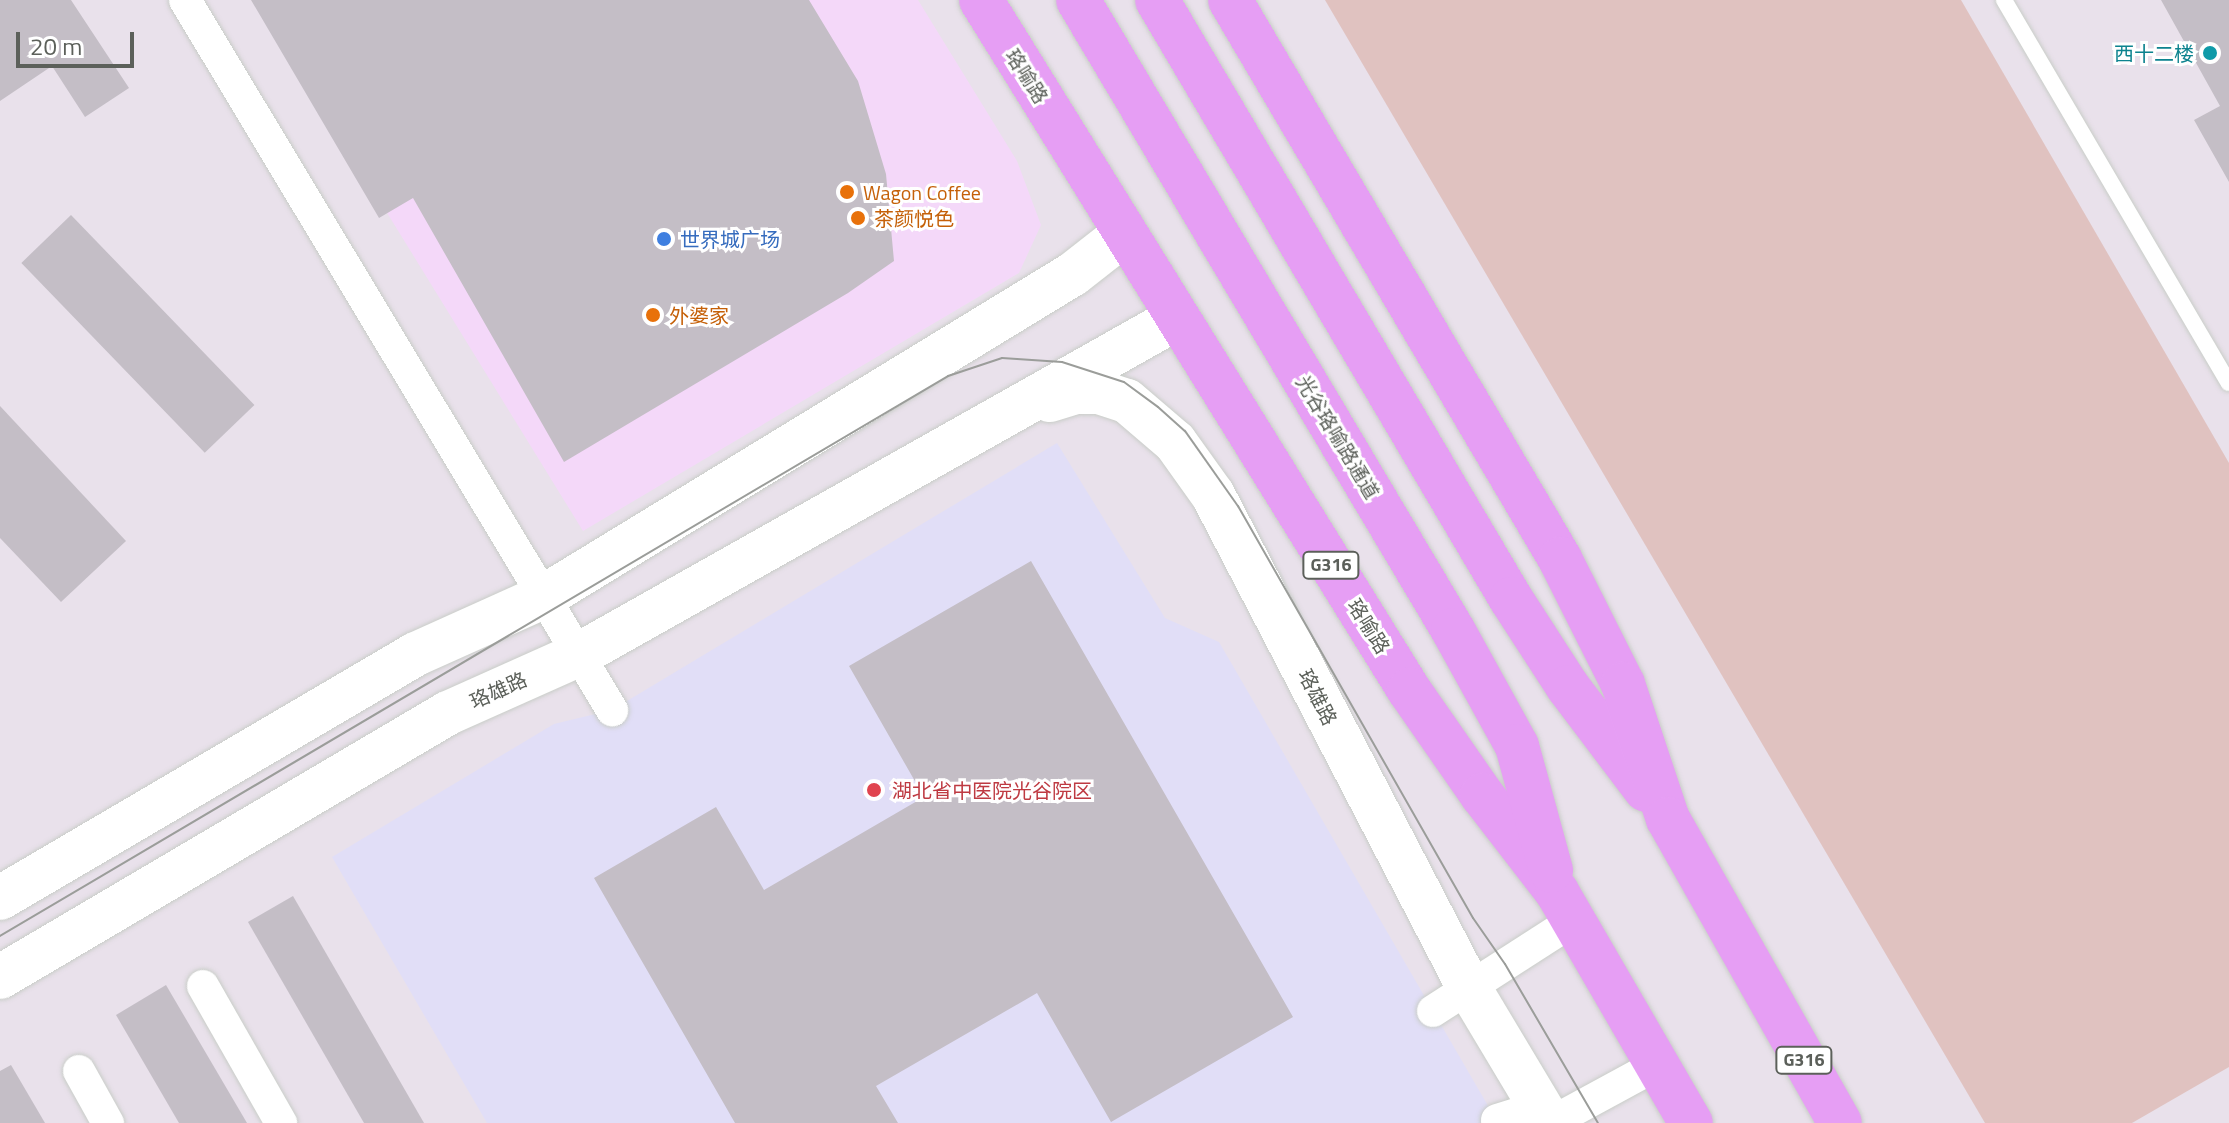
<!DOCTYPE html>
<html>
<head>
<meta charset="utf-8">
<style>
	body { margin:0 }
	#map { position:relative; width:2229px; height:1123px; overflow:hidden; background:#e9e1eb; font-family:"Titillium Web","Noto Sans SC",sans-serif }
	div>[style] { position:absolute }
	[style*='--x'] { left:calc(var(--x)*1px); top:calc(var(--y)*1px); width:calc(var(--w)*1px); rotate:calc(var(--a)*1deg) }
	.commercial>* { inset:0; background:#f4d8f9 }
	.medical>* { inset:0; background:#e1def7 }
	.green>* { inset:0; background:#e0c2c0 }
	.building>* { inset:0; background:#c4bec6; transform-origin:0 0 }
	.roads { filter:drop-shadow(0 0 2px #c9cdc8) drop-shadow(0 0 2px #c9cdc8) }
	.service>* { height:16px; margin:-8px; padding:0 8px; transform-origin:8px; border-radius:8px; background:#fff }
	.minor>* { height:32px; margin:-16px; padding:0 16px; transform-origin:16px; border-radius:16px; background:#fff }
	.secondary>* { height:44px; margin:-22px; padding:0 22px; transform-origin:22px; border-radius:22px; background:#fff }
	.trunk>* { height:44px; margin:-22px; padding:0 22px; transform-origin:22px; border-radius:22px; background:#e69ef4 }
	.tram>* { height:2px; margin:-1px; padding:0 1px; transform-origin:1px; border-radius:1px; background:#9b9d9a }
	.dots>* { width:22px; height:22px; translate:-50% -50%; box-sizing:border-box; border:4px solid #fff; border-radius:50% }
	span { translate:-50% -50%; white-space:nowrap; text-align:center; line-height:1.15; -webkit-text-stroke:6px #fff; paint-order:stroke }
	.shield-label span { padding:2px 6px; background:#fff; border:2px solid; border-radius:6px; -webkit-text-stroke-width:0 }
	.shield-label { font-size:18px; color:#5c605a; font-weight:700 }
	.culture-label { font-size:20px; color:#0d838f }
	.right { translate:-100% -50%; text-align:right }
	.street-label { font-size:20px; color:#5c605a }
	.food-label { font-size:20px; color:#c56008 }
	.left { translate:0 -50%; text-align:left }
	.shop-label { font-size:20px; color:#366cbe }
	.health-label { font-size:20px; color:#be3a42 }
	.scale { position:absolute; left:16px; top:32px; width:118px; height:36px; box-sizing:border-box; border:4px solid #5c605a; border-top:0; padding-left:10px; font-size:24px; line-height:28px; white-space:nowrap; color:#5c605a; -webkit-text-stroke:6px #fff; paint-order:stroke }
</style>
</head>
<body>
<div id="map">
	<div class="commercial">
		<div style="clip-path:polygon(256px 0,918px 0,1017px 161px,1041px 225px,1019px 273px,583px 531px)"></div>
	</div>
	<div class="medical">
		<div style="clip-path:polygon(1057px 443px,1165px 618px,1219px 642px,1498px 1123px,487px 1123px,332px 857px,554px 724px,612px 710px)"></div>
	</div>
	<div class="green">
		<div style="clip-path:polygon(1325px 0,1961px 0,2229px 463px,2229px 1067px,2132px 1123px,1985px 1123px)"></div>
	</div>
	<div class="building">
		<div style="clip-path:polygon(0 0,71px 0,129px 88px,85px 117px,52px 66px,0 101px)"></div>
		<div style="clip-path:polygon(251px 0,809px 0,858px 81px,886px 174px,894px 261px,848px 293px,564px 462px,413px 198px,379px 218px)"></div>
		<div style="clip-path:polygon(2161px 0,2229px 0,2229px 182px,2194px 120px,2220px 106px)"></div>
		<div style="left:71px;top:215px;width:264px;height:69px;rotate:46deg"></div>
		<div style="clip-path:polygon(0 406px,126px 541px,61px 602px,0 538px)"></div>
		<div style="clip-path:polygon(1031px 561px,1293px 1017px,1111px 1122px,1037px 993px,876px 1086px,898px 1123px,735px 1123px,594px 878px,716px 807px,764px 890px,924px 797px,849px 666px)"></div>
		<div style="left:293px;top:896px;width:262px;height:52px;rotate:60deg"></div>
		<div style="clip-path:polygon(166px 985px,247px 1123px,179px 1123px,116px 1015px)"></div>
		<div style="clip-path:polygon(11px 1065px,45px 1123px,0 1123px,0 1071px)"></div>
	</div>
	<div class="roads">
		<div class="service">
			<div style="--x:2004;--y:0;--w:444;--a:59.6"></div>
		</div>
		<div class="minor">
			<div style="--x:185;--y:0;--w:829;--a:58.98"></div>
			<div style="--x:203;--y:986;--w:158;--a:60.3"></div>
			<div style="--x:1433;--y:1011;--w:168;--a:-32.8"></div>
			<div style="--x:79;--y:1071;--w:60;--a:60.9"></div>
			<div style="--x:1497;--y:1120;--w:21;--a:-17"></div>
			<div style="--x:1517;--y:1114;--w:34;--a:15"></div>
			<div style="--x:1550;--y:1123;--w:122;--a:-28.5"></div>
		</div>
		<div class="secondary">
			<div style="--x:1050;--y:400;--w:28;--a:-17"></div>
			<div style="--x:1077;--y:392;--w:22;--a:0"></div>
			<div style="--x:1099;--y:392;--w:29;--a:18"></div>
			<div style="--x:1127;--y:401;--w:63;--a:40.5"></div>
			<div style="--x:1175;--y:442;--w:65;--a:54.4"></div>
			<div style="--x:1213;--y:495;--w:553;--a:62.55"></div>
			<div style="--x:1468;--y:986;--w:160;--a:59.1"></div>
			<div style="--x:0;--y:898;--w:482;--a:-30.4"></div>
			<div style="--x:416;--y:654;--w:141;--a:-24.2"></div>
			<div style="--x:545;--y:596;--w:618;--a:-31.38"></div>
			<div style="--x:1073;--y:274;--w:65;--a:-38.1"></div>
			<div style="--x:0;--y:977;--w:520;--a:-30.51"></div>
			<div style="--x:448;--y:713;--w:145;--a:-24.1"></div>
			<div style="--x:580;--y:654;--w:685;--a:-29.37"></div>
		</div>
		<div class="trunk">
			<div style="--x:981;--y:0;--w:812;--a:58.19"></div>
			<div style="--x:1409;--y:690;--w:128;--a:55.2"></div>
			<div style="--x:1482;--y:795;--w:123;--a:52.3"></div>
			<div style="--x:1557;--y:892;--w:267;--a:59.9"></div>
			<div style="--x:1078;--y:0;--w:733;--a:59.24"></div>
			<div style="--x:1453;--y:630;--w:132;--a:61.1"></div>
			<div style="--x:1517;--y:746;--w:129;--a:74.7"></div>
			<div style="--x:1157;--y:0;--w:696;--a:59.42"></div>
			<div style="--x:1511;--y:599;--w:105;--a:57.1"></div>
			<div style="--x:1568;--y:687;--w:129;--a:52.9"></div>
			<div style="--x:1230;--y:0;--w:649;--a:59.44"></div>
			<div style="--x:1560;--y:559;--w:140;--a:63.3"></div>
			<div style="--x:1623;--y:684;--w:142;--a:71.6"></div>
			<div style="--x:1668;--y:819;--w:349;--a:60.5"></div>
		</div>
	</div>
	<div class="tram">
		<div style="--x:0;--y:936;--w:1101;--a:-30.57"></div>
		<div style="--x:948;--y:376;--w:57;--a:-18.4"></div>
		<div style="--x:1002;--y:358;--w:60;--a:3.8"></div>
		<div style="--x:1062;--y:362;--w:65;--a:17.9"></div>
		<div style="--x:1124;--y:382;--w:42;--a:36.3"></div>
		<div style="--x:1158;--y:407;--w:36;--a:42"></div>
		<div style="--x:1185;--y:431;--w:92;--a:54.8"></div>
		<div style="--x:1238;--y:506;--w:474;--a:60.3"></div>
		<div style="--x:1473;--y:918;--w:56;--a:55.2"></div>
		<div style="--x:1505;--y:964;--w:184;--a:59.7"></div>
	</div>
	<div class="dots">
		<div style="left:2210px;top:53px;background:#0f9aa8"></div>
		<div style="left:847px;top:192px;background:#e8710a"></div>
		<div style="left:858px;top:218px;background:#e8710a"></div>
		<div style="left:664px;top:239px;background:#3f7fe0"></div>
		<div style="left:653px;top:315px;background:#e8710a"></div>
		<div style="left:874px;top:790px;background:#e0444e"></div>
	</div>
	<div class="shield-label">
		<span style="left:1331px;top:565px">G316</span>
		<span style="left:1804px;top:1060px">G316</span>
	</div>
	<div class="culture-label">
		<span class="right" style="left:2194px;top:53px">西十二楼</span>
	</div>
	<div class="street-label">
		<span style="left:1027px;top:76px;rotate:58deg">珞喻路</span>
		<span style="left:1338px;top:437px;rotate:59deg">光谷珞喻路通道</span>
		<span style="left:1369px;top:626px;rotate:58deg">珞喻路</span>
		<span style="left:498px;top:690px;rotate:-24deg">珞雄路</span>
		<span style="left:1318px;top:697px;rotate:63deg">珞雄路</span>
	</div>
	<div class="food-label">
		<span class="left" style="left:863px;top:192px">Wagon Coffee</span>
		<span class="left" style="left:874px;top:218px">茶颜悦色</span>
		<span class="left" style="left:669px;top:315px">外婆家</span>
	</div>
	<div class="shop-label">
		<span class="left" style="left:680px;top:239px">世界城广场</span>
	</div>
	<div class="health-label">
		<span class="left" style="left:892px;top:790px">湖北省中医院光谷院区</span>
	</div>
	<div class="scale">20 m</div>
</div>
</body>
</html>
